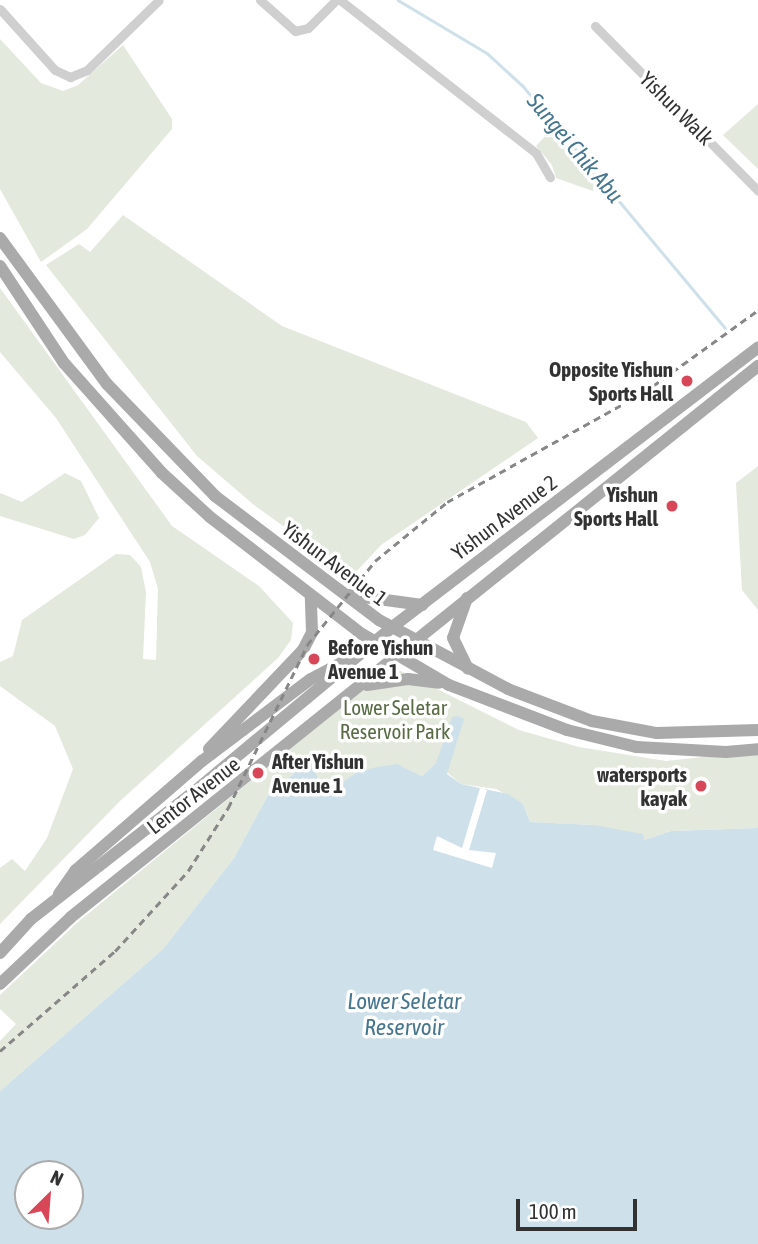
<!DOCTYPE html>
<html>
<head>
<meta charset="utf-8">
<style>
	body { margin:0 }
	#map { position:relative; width:758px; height:1244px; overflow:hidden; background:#fff; font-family:"Asap Condensed",sans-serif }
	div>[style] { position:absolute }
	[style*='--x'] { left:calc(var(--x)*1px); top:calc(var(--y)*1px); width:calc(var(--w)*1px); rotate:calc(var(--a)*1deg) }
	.green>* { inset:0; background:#e3e9dc }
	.water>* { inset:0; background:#cee0e9 }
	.pier>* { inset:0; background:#fff }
	.stream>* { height:2.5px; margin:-1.25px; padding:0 1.25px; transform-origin:1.25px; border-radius:1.25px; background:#cee0e9 }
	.minor>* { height:9px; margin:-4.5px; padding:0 4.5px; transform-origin:4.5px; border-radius:4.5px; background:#cfcfcf }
	.major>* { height:12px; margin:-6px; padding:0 6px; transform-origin:6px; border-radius:6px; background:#aaa }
	.rail>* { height:2.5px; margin-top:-1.25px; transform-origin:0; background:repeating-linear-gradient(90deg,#878787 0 7px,transparent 0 12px) }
	.dots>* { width:19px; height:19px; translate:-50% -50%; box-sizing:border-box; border:4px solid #fff; border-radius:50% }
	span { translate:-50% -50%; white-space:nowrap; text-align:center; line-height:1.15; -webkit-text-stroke:7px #fff; paint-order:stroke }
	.street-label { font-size:21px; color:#323232 }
	.poi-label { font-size:21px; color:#323232; font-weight:700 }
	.right { translate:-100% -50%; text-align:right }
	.left { translate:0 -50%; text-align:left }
	.park-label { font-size:21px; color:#586b43 }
	.water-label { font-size:23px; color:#46768f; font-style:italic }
	.north { position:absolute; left:14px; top:1160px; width:70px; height:70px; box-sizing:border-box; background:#fff; border:2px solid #adadad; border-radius:50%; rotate:25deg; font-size:19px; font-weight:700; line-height:28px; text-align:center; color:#323232 }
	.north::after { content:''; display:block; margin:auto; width:24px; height:32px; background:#d74758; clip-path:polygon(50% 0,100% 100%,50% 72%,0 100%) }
	.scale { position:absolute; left:516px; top:1199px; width:121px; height:32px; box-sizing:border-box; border:4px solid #323232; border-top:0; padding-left:9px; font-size:21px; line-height:24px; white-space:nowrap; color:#323232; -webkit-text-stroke:5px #fff; paint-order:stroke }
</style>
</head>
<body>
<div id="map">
	<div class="green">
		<div style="clip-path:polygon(0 39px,41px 83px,63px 91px,78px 85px,123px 45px,172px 119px,172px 129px,87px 229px,41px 262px,0 189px)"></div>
		<div style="clip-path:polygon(758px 104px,758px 169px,723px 135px)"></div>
		<div style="clip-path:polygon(553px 128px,595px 174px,593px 191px,556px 178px,552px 165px,536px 146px)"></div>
		<div style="clip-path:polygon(123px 215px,282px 326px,526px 422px,538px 438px,381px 545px,356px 572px,344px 570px,254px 505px,197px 456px,46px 265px,79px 244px,90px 252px)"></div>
		<div style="clip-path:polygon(0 288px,172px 526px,259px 586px,293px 623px,291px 640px,278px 658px,120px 801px,0 924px,0 868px,12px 859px,25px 871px,47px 838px,73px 769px,55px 726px,0 686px,0 662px,13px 656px,22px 620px,116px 554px,130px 555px,141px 567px,146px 592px,143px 659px,156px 660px,158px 589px,150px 562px,56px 418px,0 352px)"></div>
		<div style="clip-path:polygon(758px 466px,758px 610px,742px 590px,736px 483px)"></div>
		<div style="clip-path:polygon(65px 473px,81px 481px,99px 518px,85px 535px,74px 539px,0 516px,0 493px,22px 502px)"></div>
		<div style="clip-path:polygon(391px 666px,519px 730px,579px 747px,666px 761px,758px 751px,758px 828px,671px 831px,644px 840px,594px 825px,530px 822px,523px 804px,496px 789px,461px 784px,436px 763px,422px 776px,403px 767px,357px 772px,324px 795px,309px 769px,293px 755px,300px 768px,267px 797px,234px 858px,163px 949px,0 1091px,0 1041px,16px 1024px,0 1009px,0 995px,78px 922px)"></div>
	</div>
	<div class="water">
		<div style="clip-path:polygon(evenodd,458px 716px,464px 719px,447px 774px,461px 784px,508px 794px,523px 804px,530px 822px,594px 825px,643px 834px,644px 840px,671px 831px,758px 828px,758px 1244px,0 1244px,0 1091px,163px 949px,234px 858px,267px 797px,300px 768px,292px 755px,314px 769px,324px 795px,357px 772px,377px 767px,397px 764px,422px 776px,436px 763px,452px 717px,458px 716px,28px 1174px,70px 1174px,70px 1216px,28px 1216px,28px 1174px)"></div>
	</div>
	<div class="pier">
		<div style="clip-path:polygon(480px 788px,487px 790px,469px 850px,496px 853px,492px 868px,433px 850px,437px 836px,462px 848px)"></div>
	</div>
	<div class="stream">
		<div style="--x:398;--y:0;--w:104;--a:30.8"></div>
		<div style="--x:487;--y:53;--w:49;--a:42.5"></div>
		<div style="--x:523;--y:86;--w:315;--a:50.1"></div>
	</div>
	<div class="minor">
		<div style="--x:260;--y:0;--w:47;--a:41.5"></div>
		<div style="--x:295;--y:31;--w:13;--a:-13"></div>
		<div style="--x:308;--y:28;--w:40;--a:-45"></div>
		<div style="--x:340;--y:0;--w:249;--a:38"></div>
		<div style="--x:536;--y:153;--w:28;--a:60"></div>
		<div style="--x:0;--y:9;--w:82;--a:48"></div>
		<div style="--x:55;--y:70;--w:17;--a:25"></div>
		<div style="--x:70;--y:77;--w:18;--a:-22"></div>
		<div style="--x:87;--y:70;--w:100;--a:-44.2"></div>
		<div style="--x:595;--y:26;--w:232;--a:45.3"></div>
	</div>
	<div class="major">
		<div style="--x:0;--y:238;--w:181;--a:53.8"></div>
		<div style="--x:107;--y:384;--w:156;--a:46"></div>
		<div style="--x:215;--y:496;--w:206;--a:37.1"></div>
		<div style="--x:379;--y:620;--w:146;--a:28.1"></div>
		<div style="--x:508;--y:689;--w:90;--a:20.9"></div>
		<div style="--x:592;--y:721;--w:66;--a:10.5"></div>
		<div style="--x:657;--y:733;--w:101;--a:-1.7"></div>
		<div style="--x:0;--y:266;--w:116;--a:56.6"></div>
		<div style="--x:64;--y:363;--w:147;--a:48.3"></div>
		<div style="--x:162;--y:473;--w:65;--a:42.5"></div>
		<div style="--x:210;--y:517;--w:192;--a:37.6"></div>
		<div style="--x:362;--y:634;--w:101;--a:30.4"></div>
		<div style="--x:449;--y:685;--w:126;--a:20.9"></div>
		<div style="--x:567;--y:730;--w:72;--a:13.7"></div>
		<div style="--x:637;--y:747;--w:89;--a:3.2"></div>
		<div style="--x:726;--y:752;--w:32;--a:-5"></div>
		<div style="--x:349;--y:595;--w:74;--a:7.8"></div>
		<div style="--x:467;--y:598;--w:42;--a:109.3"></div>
		<div style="--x:453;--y:638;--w:34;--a:64"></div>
		<div style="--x:367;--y:685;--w:41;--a:-8.3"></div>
		<div style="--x:408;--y:679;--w:31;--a:7"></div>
		<div style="--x:209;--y:749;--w:137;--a:-46.5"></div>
		<div style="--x:303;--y:650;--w:20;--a:-63"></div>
		<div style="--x:312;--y:632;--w:35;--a:-92"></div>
		<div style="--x:59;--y:894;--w:29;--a:-55"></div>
		<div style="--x:76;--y:870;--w:167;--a:-40.9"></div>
		<div style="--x:202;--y:761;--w:136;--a:-37"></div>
		<div style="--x:311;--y:679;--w:34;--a:-28"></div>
		<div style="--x:0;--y:953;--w:46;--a:-47.6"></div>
		<div style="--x:31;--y:919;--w:208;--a:-38"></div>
		<div style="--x:195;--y:791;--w:255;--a:-39.7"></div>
		<div style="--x:391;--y:628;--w:462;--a:-37.4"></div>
		<div style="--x:0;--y:984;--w:98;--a:-43.3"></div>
		<div style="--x:71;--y:917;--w:881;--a:-38.73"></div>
	</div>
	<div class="rail">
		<div style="--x:0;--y:1051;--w:152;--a:-41"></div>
		<div style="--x:115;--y:951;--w:108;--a:-47.6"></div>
		<div style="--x:188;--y:871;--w:75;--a:-57.6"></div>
		<div style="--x:228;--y:808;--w:181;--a:-64.1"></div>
		<div style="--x:307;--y:645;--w:108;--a:-51"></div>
		<div style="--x:375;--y:561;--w:93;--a:-39.3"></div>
		<div style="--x:447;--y:502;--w:224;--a:-29.1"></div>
		<div style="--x:643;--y:393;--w:142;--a:-35.8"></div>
	</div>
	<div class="dots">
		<div style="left:687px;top:381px;background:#d74758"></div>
		<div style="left:672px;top:506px;background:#d74758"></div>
		<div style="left:314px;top:659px;background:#d74758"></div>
		<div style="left:258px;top:773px;background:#d74758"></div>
		<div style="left:701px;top:786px;background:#d74758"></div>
	</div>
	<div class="street-label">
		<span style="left:677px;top:108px;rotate:45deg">Yishun Walk</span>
		<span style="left:504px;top:517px;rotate:-37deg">Yishun Avenue 2</span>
		<span style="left:335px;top:563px;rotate:37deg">Yishun Avenue 1</span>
		<span style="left:193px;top:795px;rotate:-38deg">Lentor Avenue</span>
	</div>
	<div class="poi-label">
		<span class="right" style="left:673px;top:381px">Opposite Yishun<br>Sports Hall</span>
		<span class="right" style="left:658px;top:506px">Yishun<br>Sports Hall</span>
		<span class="left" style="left:328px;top:659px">Before Yishun<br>Avenue 1</span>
		<span class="left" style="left:272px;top:773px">After Yishun<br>Avenue 1</span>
		<span class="right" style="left:687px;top:786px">watersports<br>kayak</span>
	</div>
	<div class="park-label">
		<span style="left:395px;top:719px">Lower Seletar<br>Reservoir Park</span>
	</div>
	<div class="water-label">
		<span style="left:575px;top:148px;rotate:50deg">Sungei Chik Abu</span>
		<span style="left:404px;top:1014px">Lower Seletar<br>Reservoir</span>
	</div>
	<div class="north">N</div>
	<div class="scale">100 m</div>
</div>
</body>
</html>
